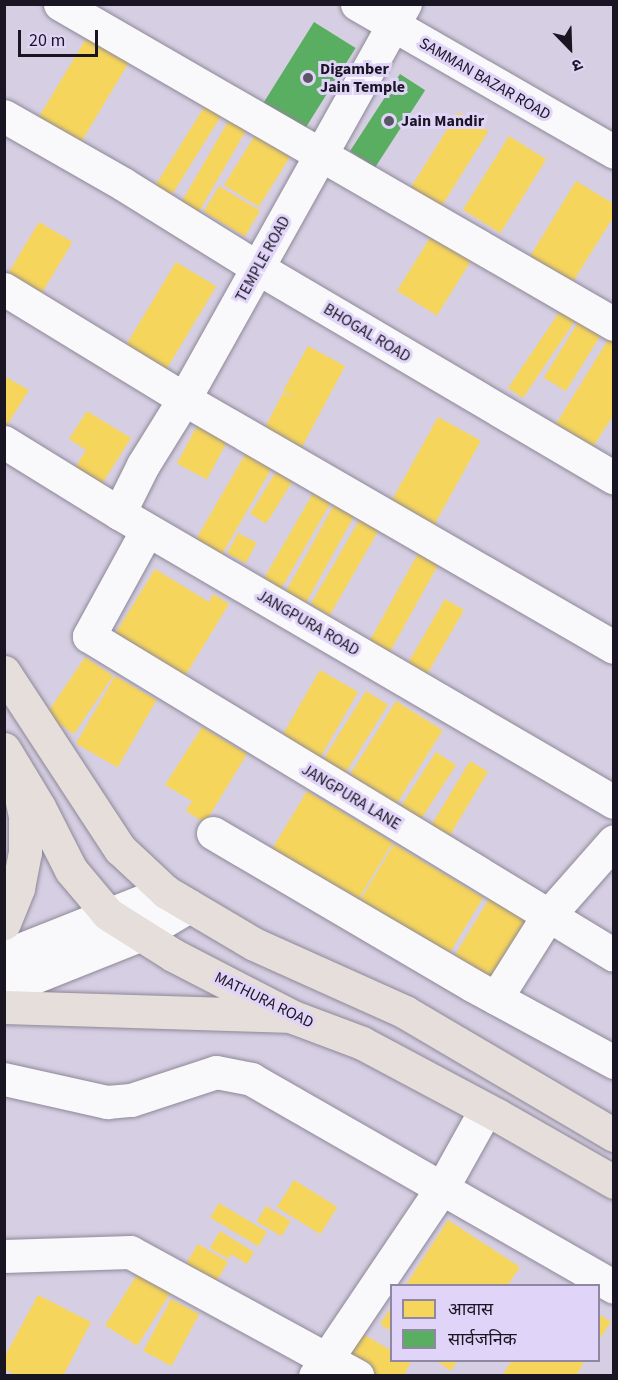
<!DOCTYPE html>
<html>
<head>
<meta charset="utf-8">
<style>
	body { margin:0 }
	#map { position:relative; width:618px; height:1380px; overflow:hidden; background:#d6cfe3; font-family:"Source Sans 3","Noto Sans Devanagari",sans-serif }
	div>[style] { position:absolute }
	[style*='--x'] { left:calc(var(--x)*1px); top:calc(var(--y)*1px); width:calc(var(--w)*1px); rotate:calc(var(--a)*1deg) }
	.homes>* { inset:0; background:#f6d55c; transform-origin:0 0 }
	.public>* { inset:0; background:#5aae61; transform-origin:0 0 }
	.roads { filter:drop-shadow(0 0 2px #8d8897) drop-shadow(0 0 2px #8d8897) }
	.minor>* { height:33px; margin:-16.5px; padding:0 16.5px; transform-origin:16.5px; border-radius:16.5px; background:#f9f8fb }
	.major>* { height:33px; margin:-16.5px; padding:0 16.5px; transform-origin:16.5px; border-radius:16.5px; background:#e6dedb }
	.dots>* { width:16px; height:16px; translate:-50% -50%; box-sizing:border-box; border:3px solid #e0d4f8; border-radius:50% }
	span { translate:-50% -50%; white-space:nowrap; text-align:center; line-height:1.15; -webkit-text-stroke:6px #e0d4f8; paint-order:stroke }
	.poi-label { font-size:16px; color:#191522; font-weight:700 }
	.left { translate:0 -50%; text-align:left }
	.street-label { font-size:16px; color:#191522 }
	.frame { position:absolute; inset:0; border:6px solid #191522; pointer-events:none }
	.legend { position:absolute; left:390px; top:1284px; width:210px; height:78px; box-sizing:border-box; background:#e0d4f8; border:2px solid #9088a2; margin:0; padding:8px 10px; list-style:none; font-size:18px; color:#191522 }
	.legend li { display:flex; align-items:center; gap:12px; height:30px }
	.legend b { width:30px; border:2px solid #9088a2 }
	.north { position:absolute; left:540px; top:18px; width:60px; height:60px; -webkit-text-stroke:4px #e0d4f8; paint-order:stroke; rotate:157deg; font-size:16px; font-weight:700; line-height:24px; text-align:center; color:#191522 }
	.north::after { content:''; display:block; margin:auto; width:21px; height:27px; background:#191522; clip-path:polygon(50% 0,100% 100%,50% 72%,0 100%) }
	.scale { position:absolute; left:18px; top:30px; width:80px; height:27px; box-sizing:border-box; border:3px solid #191522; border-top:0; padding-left:8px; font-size:18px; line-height:21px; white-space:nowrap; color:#191522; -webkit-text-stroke:4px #e0d4f8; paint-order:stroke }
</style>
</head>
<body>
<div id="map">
	<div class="homes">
		<div style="left:90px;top:32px;width:49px;height:102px;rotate:31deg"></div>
		<div style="left:208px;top:101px;width:19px;height:101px;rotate:32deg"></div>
		<div style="left:458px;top:112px;width:36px;height:95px;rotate:32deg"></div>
		<div style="left:230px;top:118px;width:20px;height:97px;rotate:30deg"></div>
		<div style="left:259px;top:129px;width:41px;height:66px;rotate:32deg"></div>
		<div style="left:509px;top:136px;width:44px;height:87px;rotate:32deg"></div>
		<div style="clip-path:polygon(576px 181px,614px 204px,614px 216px,569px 288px,526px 263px)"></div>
		<div style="left:219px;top:186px;width:48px;height:30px;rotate:31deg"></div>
		<div style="left:39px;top:222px;width:39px;height:66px;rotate:31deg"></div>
		<div style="left:433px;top:233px;width:47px;height:68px;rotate:32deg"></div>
		<div style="left:176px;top:262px;width:47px;height:102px;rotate:31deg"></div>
		<div style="left:564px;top:305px;width:18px;height:100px;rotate:34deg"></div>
		<div style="left:584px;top:313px;width:26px;height:76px;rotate:32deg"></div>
		<div style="clip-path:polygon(614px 330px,614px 414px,593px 447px,556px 424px)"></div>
		<div style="clip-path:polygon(308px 346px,345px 366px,295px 460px,258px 441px,283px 393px,296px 398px,283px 391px)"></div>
		<div style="clip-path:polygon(4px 376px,29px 390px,4px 430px)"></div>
		<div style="clip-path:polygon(87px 411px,131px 438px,102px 484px,75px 468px,86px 450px,69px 439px)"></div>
		<div style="left:438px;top:417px;width:49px;height:104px;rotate:29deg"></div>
		<div style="left:199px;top:422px;width:34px;height:47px;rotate:28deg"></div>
		<div style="left:247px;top:451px;width:30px;height:104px;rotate:30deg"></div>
		<div style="left:276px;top:472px;width:19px;height:49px;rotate:32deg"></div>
		<div style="left:315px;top:490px;width:20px;height:104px;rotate:30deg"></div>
		<div style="left:335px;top:503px;width:23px;height:107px;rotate:29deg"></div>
		<div style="left:361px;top:517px;width:22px;height:101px;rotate:30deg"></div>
		<div style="left:238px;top:533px;width:21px;height:23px;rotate:28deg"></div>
		<div style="left:420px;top:550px;width:23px;height:109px;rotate:29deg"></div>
		<div style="clip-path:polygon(155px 569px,209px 602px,213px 594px,229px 604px,182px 681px,115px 634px)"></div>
		<div style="left:445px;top:599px;width:22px;height:78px;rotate:30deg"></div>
		<div style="left:85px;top:657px;width:34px;height:70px;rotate:34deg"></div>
		<div style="left:320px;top:670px;width:44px;height:84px;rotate:30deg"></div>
		<div style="left:115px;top:676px;width:48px;height:78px;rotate:30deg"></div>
		<div style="left:366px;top:691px;width:26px;height:86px;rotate:32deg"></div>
		<div style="left:396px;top:701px;width:55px;height:87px;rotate:32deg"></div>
		<div style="clip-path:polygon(202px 727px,247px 754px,205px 823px,186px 811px,192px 801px,165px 785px)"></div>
		<div style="left:436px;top:752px;width:24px;height:73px;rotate:33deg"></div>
		<div style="left:470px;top:761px;width:21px;height:88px;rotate:31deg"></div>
		<div style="left:307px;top:791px;width:100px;height:75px;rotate:31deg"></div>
		<div style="left:394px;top:844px;width:104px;height:74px;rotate:31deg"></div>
		<div style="left:493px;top:892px;width:48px;height:85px;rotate:31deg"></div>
		<div style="left:294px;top:1180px;width:51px;height:32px;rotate:32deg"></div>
		<div style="left:219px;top:1203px;width:56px;height:17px;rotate:31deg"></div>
		<div style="left:266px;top:1206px;width:29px;height:18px;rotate:31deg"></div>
		<div style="clip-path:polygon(448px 1220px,520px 1267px,507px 1286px,405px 1286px)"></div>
		<div style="clip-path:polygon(220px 1231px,254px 1252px,247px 1264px,231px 1254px,228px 1259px,210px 1248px)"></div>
		<div style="left:198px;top:1244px;width:35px;height:28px;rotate:31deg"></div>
		<div style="left:138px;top:1273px;width:38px;height:62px;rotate:32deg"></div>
		<div style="clip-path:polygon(38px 1295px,91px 1322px,63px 1376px,18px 1376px,4px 1369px,4px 1358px)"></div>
		<div style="left:171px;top:1299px;width:32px;height:59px;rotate:28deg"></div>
		<div style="clip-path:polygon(392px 1306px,392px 1332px,380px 1324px)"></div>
		<div style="clip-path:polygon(598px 1314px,611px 1322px,598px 1341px)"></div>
		<div style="clip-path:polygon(358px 1331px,392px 1351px,392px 1360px,411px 1363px,403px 1376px,365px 1376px,340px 1360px)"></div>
		<div style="clip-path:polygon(435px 1360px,458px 1360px,451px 1371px)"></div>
		<div style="clip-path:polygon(512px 1360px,585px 1360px,576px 1376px,502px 1376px)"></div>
	</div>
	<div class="public">
		<div style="left:314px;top:22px;width:49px;height:100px;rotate:32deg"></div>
		<div style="left:400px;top:74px;width:30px;height:92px;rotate:33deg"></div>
	</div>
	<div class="roads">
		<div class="minor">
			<div style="--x:60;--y:4;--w:640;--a:30.01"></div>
			<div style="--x:357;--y:4;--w:297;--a:29.9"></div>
			<div style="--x:4;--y:116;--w:137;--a:29.7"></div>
			<div style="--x:123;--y:184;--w:159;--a:31.9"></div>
			<div style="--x:258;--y:268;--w:413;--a:30.5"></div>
			<div style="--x:4;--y:289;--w:211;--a:31.4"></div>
			<div style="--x:184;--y:399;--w:496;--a:30"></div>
			<div style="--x:4;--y:442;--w:135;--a:31.7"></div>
			<div style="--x:119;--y:513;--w:573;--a:30.28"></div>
			<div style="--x:119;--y:513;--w:54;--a:-63.4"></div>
			<div style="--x:143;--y:465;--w:78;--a:-58.2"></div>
			<div style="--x:184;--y:399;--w:453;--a:-60.8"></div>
			<div style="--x:147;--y:530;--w:121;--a:118.7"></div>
			<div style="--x:89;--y:636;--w:614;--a:31.28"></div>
			<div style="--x:213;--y:833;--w:300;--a:30.4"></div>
			<div style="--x:472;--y:985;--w:162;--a:28.5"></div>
			<div style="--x:4;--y:956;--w:174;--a:-21.6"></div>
			<div style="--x:4;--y:989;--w:146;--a:-21.7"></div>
			<div style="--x:140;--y:935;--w:57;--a:-30.6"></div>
			<div style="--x:496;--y:998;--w:96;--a:-57.8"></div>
			<div style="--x:547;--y:917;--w:101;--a:-48.6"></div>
			<div style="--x:4;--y:1079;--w:106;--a:12.6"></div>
			<div style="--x:107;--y:1102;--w:24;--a:-5"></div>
			<div style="--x:131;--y:1100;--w:89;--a:-18.2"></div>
			<div style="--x:216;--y:1072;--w:36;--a:11"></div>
			<div style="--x:251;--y:1079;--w:418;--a:29.8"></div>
			<div style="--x:4;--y:1256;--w:126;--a:-1.8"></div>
			<div style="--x:130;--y:1252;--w:259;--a:28.6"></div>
			<div style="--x:315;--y:1376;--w:227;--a:-56"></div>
			<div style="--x:442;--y:1188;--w:90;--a:-60.9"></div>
		</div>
		<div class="major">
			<div style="--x:4;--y:672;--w:212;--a:56.8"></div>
			<div style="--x:120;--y:849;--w:63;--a:43.1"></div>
			<div style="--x:166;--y:892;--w:102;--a:30.6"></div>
			<div style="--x:254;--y:944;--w:166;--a:24.2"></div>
			<div style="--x:405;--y:1012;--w:243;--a:30.5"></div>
			<div style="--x:4;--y:749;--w:68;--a:58.9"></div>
			<div style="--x:39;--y:807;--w:71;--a:63.1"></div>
			<div style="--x:71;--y:870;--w:57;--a:49.9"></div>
			<div style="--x:108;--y:914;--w:77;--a:32.2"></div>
			<div style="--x:173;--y:955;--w:135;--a:27.3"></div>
			<div style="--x:293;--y:1017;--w:74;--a:20.6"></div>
			<div style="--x:362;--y:1043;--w:153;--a:28.1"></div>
			<div style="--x:497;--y:1115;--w:135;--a:29.8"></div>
			<div style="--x:4;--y:923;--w:38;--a:-68"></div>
			<div style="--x:18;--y:888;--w:37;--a:-79"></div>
			<div style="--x:25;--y:852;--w:36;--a:-90"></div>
			<div style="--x:25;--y:816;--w:29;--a:-102"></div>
			<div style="--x:4;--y:1007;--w:281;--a:1.8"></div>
		</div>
	</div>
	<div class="dots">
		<div style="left:308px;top:78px;background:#5b5666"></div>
		<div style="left:389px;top:121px;background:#5b5666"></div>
	</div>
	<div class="poi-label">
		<span class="left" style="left:320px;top:78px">Digamber<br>Jain Temple</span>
		<span class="left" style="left:401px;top:121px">Jain Mandir</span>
	</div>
	<div class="street-label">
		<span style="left:485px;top:79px;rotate:30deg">SAMMAN BAZAR ROAD</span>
		<span style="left:263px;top:259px;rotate:-61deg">TEMPLE ROAD</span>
		<span style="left:367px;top:333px;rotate:31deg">BHOGAL ROAD</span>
		<span style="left:308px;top:623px;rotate:30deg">JANGPURA ROAD</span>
		<span style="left:351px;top:797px;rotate:31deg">JANGPURA LANE</span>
		<span style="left:264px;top:1000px;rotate:26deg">MATHURA ROAD</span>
	</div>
	<div class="frame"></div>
	<ul class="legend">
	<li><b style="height:16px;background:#f6d55c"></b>आवास</li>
	<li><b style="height:16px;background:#5aae61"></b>सार्वजनिक</li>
	</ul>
	<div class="north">उ</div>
	<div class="scale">20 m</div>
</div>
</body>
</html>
